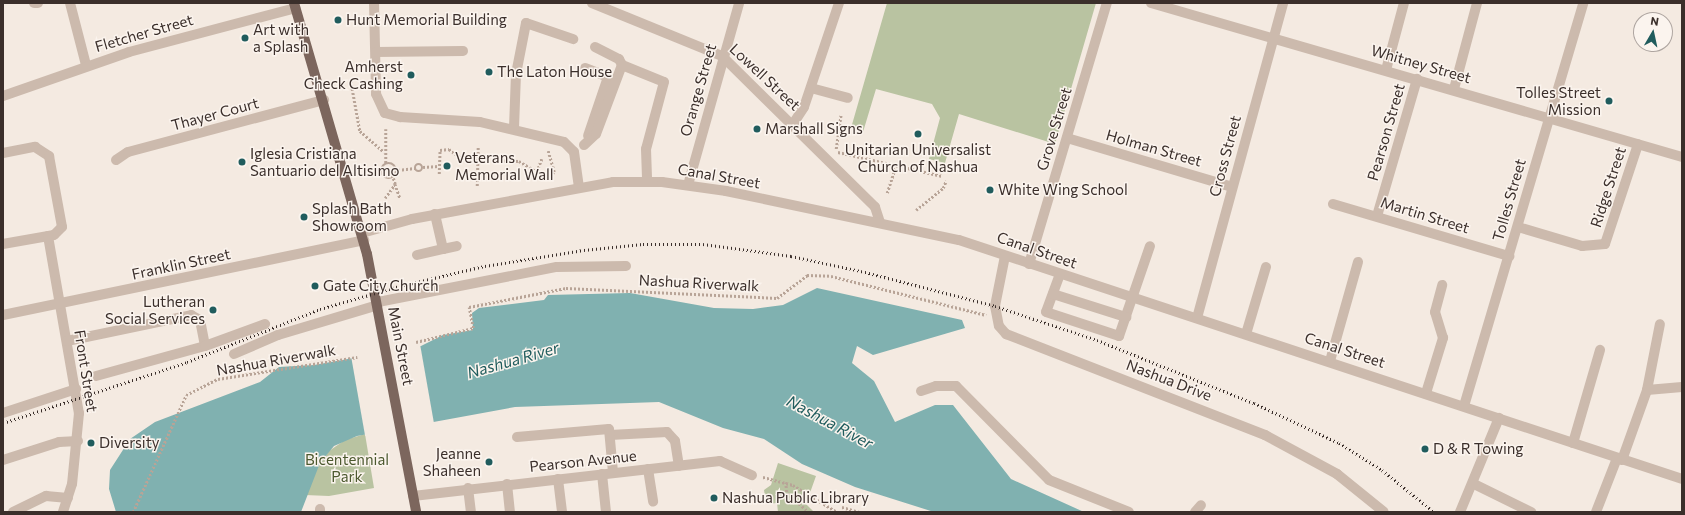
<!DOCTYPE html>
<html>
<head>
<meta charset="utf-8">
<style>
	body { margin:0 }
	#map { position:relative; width:1685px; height:515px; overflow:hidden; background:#f4eae1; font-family:Commissioner,sans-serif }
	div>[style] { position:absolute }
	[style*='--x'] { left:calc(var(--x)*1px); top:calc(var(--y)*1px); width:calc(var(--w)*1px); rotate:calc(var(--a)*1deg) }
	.green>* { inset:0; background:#b9c3a1 }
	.water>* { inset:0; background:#80b1b0 }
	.pier>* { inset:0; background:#f4eae1; transform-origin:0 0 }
	.path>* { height:2.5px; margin-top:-1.25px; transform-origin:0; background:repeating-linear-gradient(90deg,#b8a497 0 2px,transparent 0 4px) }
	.path>.ring { margin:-1.25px; padding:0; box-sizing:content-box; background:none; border:2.5px solid #b8a497; border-radius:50% }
	.minor>* { height:10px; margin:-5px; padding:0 5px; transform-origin:5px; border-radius:5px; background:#ccbaad }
	.major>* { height:10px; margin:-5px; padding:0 5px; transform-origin:5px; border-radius:5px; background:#7c665d }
	.rail>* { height:3px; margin-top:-1.5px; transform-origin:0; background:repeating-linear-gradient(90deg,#3b2f2b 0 1px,transparent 0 4px) }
	.dots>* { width:11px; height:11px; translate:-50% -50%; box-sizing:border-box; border:2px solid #fbf4ee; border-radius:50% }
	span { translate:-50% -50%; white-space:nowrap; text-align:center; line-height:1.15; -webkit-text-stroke:3px #fbf4ee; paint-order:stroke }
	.poi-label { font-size:15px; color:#3b2f2b }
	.left { translate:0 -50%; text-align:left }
	.right { translate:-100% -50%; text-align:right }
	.street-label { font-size:15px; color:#3b2f2b }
	.park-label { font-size:15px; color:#4c592f }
	.water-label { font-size:16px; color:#205c5d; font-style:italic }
	.frame { position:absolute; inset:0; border:4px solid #3b2f2b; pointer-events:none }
	.north { position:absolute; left:1633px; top:12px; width:40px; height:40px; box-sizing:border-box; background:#fbf4ee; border:1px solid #aea5a0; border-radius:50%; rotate:9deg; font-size:11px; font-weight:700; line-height:16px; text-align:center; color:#3b2f2b }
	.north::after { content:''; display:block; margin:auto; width:14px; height:18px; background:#205c5d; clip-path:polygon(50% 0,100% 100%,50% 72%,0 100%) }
</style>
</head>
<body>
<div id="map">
	<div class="green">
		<div style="clip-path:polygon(887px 3px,1096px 3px,1055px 144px,959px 114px,945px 163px,929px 159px,940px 118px,932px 104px,876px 89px,863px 132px,851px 128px)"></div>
		<div style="clip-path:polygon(365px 434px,374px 488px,329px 496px,305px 495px,316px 470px,329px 451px,345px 440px)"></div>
		<div style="clip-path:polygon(778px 463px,816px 476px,806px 504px,814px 512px,778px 512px,777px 503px,766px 504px,764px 490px,771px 485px)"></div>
	</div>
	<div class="water">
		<div style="clip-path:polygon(817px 288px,962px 320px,965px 328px,873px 355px,857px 346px,852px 363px,874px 381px,895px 422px,935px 405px,953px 405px,1011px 479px,1084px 512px,934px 512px,855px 487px,802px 464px,764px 439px,723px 428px,659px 402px,515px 407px,357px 436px,334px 446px,320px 463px,301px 512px,116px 512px,109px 489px,110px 470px,130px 439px,155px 422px,260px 382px,279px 367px,314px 365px,421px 346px,443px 335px,473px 330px,472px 313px,479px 308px,544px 300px,548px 295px,630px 293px,714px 308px,753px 309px,783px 305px)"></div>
	</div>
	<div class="pier">
		<div style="left:420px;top:344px;width:81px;height:70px;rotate:80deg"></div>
	</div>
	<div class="path">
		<div style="--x:351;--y:81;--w:51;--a:79.8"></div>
		<div style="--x:360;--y:131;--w:32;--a:41"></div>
		<div style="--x:386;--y:129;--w:34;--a:90"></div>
		<div style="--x:836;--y:149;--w:34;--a:-82"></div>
		<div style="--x:838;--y:152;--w:107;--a:13"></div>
		<div style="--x:542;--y:159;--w:14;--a:111"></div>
		<div style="--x:537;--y:172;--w:12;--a:31"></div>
		<div style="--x:547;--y:178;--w:9;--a:-41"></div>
		<div style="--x:554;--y:172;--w:22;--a:-106"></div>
		<div style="--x:465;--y:160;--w:14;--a:-30"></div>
		<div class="ring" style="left:381px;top:163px;width:13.5px;height:13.5px"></div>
		<div class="ring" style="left:415px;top:164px;width:5.5px;height:5.5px"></div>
		<div style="--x:423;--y:167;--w:16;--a:-4"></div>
		<div style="--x:398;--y:170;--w:17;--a:-7"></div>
		<div style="--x:439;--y:174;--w:24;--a:-88"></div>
		<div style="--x:440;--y:150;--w:9;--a:-6"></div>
		<div style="--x:449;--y:149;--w:19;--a:36"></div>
		<div style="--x:464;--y:160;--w:55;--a:1"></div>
		<div style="--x:519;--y:161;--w:21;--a:31"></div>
		<div style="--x:395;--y:184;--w:15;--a:70"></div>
		<div style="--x:477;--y:186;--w:40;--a:-88.6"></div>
		<div style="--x:887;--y:193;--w:28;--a:-72"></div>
		<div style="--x:385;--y:198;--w:17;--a:-54"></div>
		<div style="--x:395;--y:184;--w:6;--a:-108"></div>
		<div style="--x:916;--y:210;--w:35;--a:-39"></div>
		<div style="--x:943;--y:188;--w:8;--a:-67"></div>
		<div style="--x:416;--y:342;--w:59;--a:-13.8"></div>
		<div style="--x:473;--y:328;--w:21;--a:-101"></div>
		<div style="--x:469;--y:307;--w:99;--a:-11.1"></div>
		<div style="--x:566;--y:288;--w:211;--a:2.7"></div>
		<div style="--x:777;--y:298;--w:38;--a:-37"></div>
		<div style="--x:807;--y:275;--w:24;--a:2"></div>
		<div style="--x:831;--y:276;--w:160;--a:14.1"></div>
		<div style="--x:763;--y:477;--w:31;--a:15"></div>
		<div style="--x:793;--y:485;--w:52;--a:31.5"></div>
		<div style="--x:786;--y:482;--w:11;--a:85"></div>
		<div style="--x:787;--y:493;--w:29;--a:41"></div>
		<div style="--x:842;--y:507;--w:18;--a:16"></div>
		<div style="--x:133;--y:512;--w:128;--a:-65.6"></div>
		<div style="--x:186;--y:395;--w:36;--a:-27"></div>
		<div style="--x:218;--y:379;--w:141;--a:-9"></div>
	</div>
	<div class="minor">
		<div style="--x:34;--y:3;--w:4;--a:0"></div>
		<div style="--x:70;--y:3;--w:64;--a:75.5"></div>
		<div style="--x:374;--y:3;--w:91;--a:88.7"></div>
		<div style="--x:376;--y:94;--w:21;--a:65"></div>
		<div style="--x:385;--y:113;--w:16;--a:15"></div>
		<div style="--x:400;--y:117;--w:80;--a:3.6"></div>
		<div style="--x:480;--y:122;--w:86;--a:13.4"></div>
		<div style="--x:564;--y:142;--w:14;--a:45"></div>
		<div style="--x:574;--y:152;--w:35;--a:82"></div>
		<div style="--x:592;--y:3;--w:140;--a:22.2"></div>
		<div style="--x:722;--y:56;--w:215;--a:44.6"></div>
		<div style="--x:875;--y:207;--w:16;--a:72"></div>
		<div style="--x:1151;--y:3;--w:553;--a:16.17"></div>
		<div style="--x:595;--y:47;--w:27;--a:27"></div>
		<div style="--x:619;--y:59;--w:7;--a:63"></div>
		<div style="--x:376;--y:52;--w:87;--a:-0.7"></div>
		<div style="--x:585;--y:68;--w:25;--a:21"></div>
		<div style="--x:608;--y:77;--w:62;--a:108.7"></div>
		<div style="--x:1386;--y:70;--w:69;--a:-75"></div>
		<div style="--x:811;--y:88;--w:38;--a:15"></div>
		<div style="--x:1454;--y:89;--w:89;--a:-75"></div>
		<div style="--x:3;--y:96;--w:133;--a:-19.2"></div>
		<div style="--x:129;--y:52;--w:172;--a:-14.8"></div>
		<div style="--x:793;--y:124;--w:20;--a:-57"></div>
		<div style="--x:804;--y:107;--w:110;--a:-71.4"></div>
		<div style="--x:514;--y:128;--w:54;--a:-87.9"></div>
		<div style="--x:516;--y:74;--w:52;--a:-78.9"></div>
		<div style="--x:526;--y:23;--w:50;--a:18.8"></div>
		<div style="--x:1067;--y:138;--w:172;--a:16.5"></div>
		<div style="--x:584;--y:145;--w:16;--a:-43"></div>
		<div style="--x:596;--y:134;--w:74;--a:-69.4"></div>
		<div style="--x:622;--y:65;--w:45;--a:22"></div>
		<div style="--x:664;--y:82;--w:69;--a:105"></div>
		<div style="--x:646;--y:149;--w:32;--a:88"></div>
		<div style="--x:3;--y:153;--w:33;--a:-11"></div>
		<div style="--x:35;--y:147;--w:17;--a:33"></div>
		<div style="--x:49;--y:156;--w:72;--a:79.6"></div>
		<div style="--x:62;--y:227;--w:11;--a:135"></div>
		<div style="--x:54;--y:235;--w:52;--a:170"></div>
		<div style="--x:116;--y:160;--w:14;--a:-34"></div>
		<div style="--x:128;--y:152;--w:203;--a:-14.9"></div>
		<div style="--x:688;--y:185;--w:189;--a:-74.3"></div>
		<div style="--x:1333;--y:204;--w:184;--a:16.5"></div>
		<div style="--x:1377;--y:216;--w:143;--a:-73.7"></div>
		<div style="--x:1518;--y:227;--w:67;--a:16.5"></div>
		<div style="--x:1582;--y:246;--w:23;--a:-5"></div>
		<div style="--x:1605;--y:244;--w:105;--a:-71.7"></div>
		<div style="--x:362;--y:233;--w:52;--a:-15.6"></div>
		<div style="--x:412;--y:219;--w:204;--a:-10.4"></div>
		<div style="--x:613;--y:182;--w:49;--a:0"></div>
		<div style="--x:662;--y:182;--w:65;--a:8"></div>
		<div style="--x:726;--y:191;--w:238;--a:11.9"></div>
		<div style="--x:959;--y:240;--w:761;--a:18.29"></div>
		<div style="--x:48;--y:236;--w:180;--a:80.1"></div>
		<div style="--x:79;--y:413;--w:71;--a:95.6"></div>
		<div style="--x:72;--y:484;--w:29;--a:108"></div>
		<div style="--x:443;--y:249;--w:14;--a:-12"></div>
		<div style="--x:417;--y:255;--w:27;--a:-13"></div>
		<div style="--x:443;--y:249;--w:36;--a:-103"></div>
		<div style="--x:1005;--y:256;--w:51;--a:101.3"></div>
		<div style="--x:995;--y:306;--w:20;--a:79"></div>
		<div style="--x:999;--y:326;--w:11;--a:49"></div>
		<div style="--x:1006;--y:334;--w:278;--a:21.3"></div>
		<div style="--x:1265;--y:435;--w:82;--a:28.4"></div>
		<div style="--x:1337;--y:474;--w:60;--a:39"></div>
		<div style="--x:1029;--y:264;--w:272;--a:-73.4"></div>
		<div style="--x:1060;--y:274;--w:40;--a:110.2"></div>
		<div style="--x:1046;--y:312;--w:77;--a:18.2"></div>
		<div style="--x:1119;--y:336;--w:95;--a:-71"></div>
		<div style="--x:1053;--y:294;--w:77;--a:17.5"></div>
		<div style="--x:378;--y:302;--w:182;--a:-11.1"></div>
		<div style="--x:557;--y:267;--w:69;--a:-0.8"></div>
		<div style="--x:3;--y:315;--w:369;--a:-11.7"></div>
		<div style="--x:1197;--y:318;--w:327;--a:-74.7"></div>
		<div style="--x:1246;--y:334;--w:70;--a:-73.4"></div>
		<div style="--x:67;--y:341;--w:127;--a:-11.8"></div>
		<div style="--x:191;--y:315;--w:10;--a:29"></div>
		<div style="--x:200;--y:320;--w:26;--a:79"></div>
		<div style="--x:234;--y:354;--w:48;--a:-23.4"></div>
		<div style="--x:278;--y:335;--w:104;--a:-16.7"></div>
		<div style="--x:1330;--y:361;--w:103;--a:-74.2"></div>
		<div style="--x:96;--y:376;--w:113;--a:-15.4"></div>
		<div style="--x:205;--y:346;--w:64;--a:-20.1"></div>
		<div style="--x:1647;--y:390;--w:67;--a:-78.9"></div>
		<div style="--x:921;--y:391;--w:16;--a:-18"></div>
		<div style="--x:936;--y:386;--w:20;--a:0"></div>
		<div style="--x:956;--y:386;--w:132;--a:45.3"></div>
		<div style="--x:1049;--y:480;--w:86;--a:21.8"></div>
		<div style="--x:1426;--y:393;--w:58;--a:-72.8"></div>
		<div style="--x:1443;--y:338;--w:27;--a:-107"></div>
		<div style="--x:1435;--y:312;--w:28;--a:-75"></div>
		<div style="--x:1464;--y:406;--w:420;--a:-73.5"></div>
		<div style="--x:3;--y:413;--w:77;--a:-18.2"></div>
		<div style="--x:610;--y:435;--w:57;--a:-3"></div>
		<div style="--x:667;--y:432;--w:12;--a:48"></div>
		<div style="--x:675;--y:441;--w:25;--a:81"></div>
		<div style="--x:517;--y:437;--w:92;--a:-5"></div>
		<div style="--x:609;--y:429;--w:43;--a:84.7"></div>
		<div style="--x:1573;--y:443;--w:97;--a:-73.8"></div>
		<div style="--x:3;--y:460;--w:59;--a:-17.8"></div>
		<div style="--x:59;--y:442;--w:19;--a:-3"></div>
		<div style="--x:1622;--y:460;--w:74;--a:-70.3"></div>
		<div style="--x:1647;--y:390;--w:35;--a:-5"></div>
		<div style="--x:648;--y:469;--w:33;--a:81"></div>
		<div style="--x:602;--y:474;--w:38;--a:84"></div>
		<div style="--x:558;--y:479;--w:33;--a:83"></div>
		<div style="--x:507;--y:484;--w:28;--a:84"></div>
		<div style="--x:1474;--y:484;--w:64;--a:26.2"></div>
		<div style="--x:468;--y:488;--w:24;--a:83"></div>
		<div style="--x:413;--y:496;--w:309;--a:-6.5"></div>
		<div style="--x:720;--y:461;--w:35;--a:24"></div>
		<div style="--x:320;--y:509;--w:3;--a:90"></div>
		<div style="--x:13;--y:512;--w:37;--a:-26"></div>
		<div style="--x:46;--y:496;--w:22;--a:5"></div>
		<div style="--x:1195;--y:512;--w:9;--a:-49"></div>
		<div style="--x:1460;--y:512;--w:102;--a:-67.5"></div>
		<div style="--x:1596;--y:512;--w:58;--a:-68.7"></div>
	</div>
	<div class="major">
		<div style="--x:294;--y:3;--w:261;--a:73.8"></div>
		<div style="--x:367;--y:254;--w:263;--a:79.2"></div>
	</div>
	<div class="rail">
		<div style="--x:3;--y:423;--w:194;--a:-18.3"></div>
		<div style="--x:187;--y:362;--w:143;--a:-21.7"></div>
		<div style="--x:320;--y:309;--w:79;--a:-16.1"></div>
		<div style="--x:396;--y:287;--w:91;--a:-13.3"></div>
		<div style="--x:485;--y:266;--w:100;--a:-9.2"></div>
		<div style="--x:584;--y:250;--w:59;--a:-5.8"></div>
		<div style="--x:643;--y:244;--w:60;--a:0"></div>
		<div style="--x:703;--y:244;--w:89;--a:7.8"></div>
		<div style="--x:791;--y:256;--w:72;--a:12.1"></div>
		<div style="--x:861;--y:271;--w:138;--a:14.6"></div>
		<div style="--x:995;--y:306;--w:108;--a:18.4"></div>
		<div style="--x:1097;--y:340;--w:169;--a:21.9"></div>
		<div style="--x:1254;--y:403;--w:94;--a:25.2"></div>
		<div style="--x:1339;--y:443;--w:51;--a:32.1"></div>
		<div style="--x:1382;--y:470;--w:67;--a:38.9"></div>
	</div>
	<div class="dots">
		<div style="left:338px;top:20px;background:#205c5d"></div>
		<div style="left:245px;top:38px;background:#205c5d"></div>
		<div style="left:489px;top:72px;background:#205c5d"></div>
		<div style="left:411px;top:75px;background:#205c5d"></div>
		<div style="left:1609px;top:101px;background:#205c5d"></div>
		<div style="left:757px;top:129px;background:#205c5d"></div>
		<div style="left:918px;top:134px;background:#205c5d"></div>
		<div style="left:242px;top:162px;background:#205c5d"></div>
		<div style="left:447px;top:166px;background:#205c5d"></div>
		<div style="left:990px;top:190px;background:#205c5d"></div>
		<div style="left:304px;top:217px;background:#205c5d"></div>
		<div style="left:315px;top:286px;background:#205c5d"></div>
		<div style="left:213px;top:310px;background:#205c5d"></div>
		<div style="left:91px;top:443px;background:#205c5d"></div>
		<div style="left:1425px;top:449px;background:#205c5d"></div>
		<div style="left:489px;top:462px;background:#205c5d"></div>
		<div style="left:714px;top:498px;background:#205c5d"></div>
	</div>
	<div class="poi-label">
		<span class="left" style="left:346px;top:20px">Hunt Memorial Building</span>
		<span class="left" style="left:253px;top:38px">Art with<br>a Splash</span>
		<span class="right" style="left:403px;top:75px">Amherst<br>Check Cashing</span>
		<span class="left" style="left:497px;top:72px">The Laton House</span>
		<span class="right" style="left:1601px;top:101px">Tolles Street<br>Mission</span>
		<span class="left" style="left:765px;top:129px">Marshall Signs</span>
		<span style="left:918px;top:158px">Unitarian Universalist<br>Church of Nashua</span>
		<span class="left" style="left:250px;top:162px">Iglesia Cristiana<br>Santuario del Altisimo</span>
		<span class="left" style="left:455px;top:166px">Veterans<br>Memorial Wall</span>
		<span class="left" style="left:998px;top:190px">White Wing School</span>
		<span class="left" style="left:312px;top:217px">Splash Bath<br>Showroom</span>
		<span class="left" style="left:323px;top:286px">Gate City Church</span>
		<span class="right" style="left:205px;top:310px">Lutheran<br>Social Services</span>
		<span class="left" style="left:99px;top:443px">Diversity</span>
		<span class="left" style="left:1433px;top:449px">D &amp; R Towing</span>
		<span class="right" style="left:481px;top:462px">Jeanne<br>Shaheen</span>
		<span class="left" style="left:722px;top:498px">Nashua Public Library</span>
	</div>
	<div class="street-label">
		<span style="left:144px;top:33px;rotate:-16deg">Fletcher Street</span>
		<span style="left:1421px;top:64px;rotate:16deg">Whitney Street</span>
		<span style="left:765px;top:77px;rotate:43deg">Lowell Street</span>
		<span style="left:698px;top:90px;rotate:-74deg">Orange Street</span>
		<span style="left:215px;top:114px;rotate:-15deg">Thayer Court</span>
		<span style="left:1054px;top:129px;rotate:-73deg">Grove Street</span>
		<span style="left:1386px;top:132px;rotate:-74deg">Pearson Street</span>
		<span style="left:1154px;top:148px;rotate:16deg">Holman Street</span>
		<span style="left:1225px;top:156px;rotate:-75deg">Cross Street</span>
		<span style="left:719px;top:176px;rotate:10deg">Canal Street</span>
		<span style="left:1608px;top:187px;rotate:-72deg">Ridge Street</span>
		<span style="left:1509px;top:200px;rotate:-74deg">Tolles Street</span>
		<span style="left:1425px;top:215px;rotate:17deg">Martin Street</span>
		<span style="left:1037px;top:250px;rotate:19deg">Canal Street</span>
		<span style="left:181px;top:264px;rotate:-12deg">Franklin Street</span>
		<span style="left:699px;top:283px;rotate:3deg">Nashua Riverwalk</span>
		<span style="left:401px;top:346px;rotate:79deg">Main Street</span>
		<span style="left:1345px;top:350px;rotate:18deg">Canal Street</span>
		<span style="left:276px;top:360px;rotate:-10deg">Nashua Riverwalk</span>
		<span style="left:86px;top:371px;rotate:81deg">Front Street</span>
		<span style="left:1169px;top:380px;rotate:21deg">Nashua Drive</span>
		<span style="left:583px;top:461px;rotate:-6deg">Pearson Avenue</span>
	</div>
	<div class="park-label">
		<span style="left:347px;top:468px">Bicentennial<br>Park</span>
	</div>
	<div class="water-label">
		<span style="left:513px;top:360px;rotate:-16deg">Nashua River</span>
		<span style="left:830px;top:422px;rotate:28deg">Nashua River</span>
	</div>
	<div class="frame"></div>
	<div class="north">N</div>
</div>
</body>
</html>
